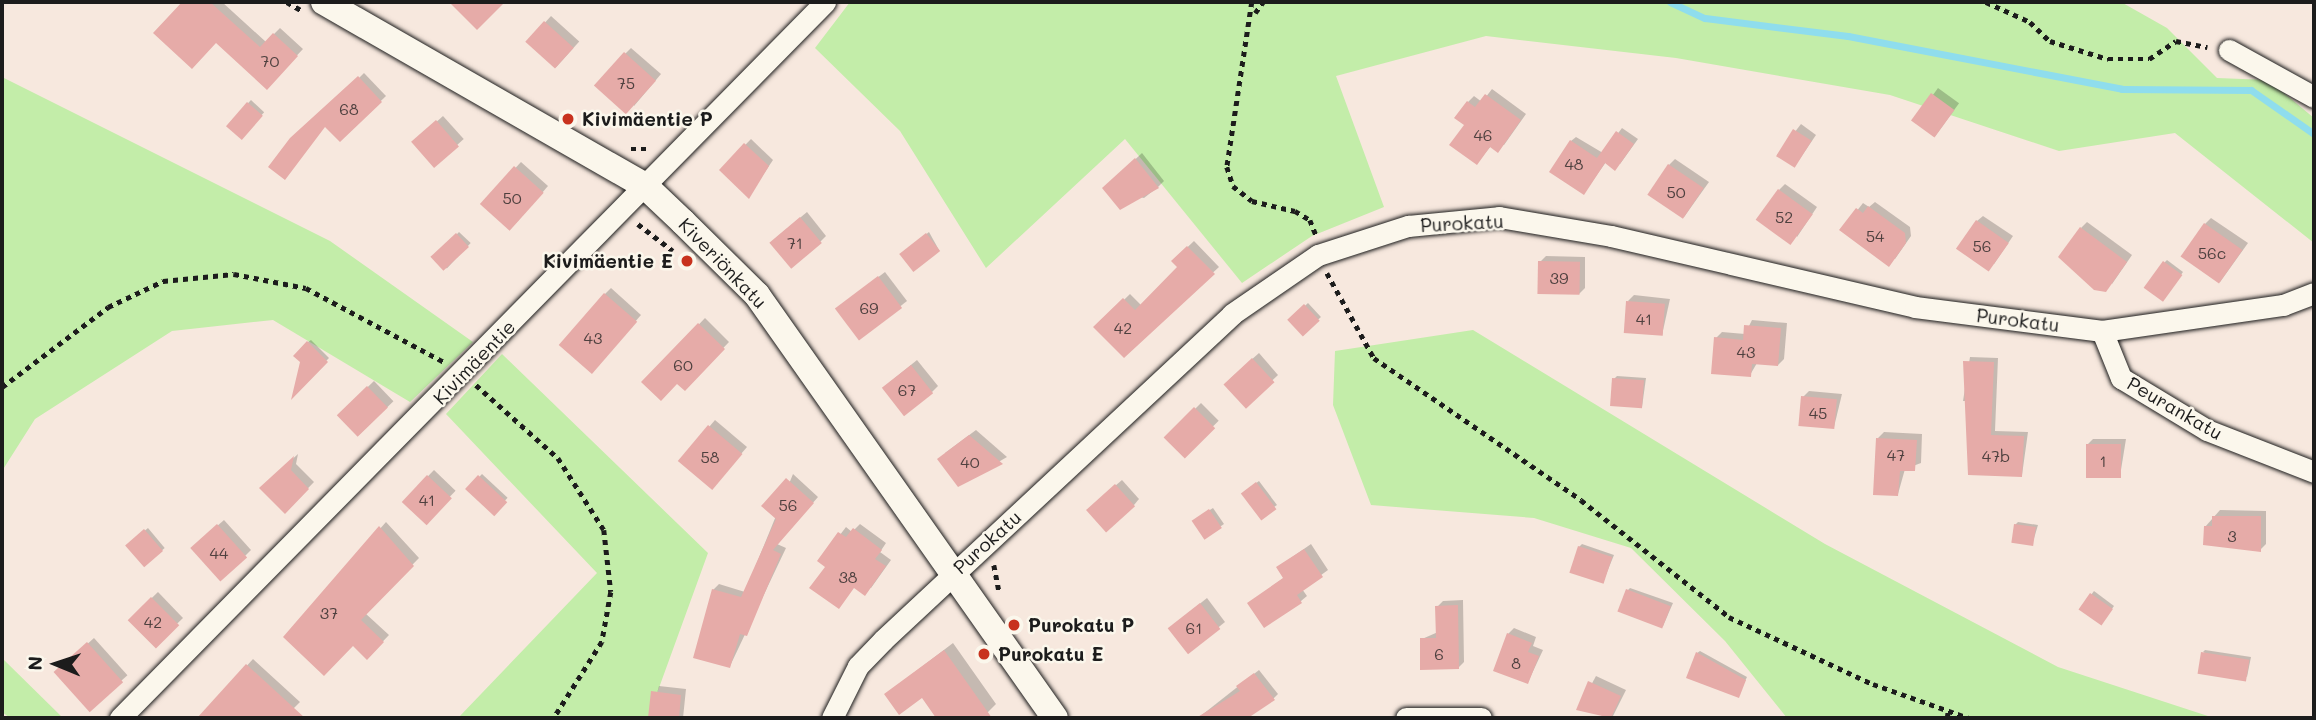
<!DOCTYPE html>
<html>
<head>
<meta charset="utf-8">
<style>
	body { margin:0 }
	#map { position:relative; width:2316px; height:720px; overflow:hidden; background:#f7e8de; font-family:Mali,sans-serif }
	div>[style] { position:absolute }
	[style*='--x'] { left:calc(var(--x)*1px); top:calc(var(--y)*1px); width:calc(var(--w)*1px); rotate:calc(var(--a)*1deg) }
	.green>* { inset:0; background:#c3eda9 }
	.shadow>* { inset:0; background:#0003; transform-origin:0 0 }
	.stream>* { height:7px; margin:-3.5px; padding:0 3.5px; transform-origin:3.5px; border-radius:3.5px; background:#8fdded }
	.building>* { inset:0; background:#e6aba8; transform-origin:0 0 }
	.path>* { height:4.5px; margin-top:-2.25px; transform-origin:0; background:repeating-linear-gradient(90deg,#1c1c1c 0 5px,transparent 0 10px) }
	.roads { filter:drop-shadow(0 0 2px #1c1c1c) drop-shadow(0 0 2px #1c1c1c) }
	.minor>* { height:21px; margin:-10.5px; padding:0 10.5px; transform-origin:10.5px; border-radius:10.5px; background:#fbf7ec }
	.tertiary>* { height:26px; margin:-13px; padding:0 13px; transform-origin:13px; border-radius:13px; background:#fbf7ec }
	.dots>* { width:19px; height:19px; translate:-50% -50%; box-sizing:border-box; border:4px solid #fbf7ec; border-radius:50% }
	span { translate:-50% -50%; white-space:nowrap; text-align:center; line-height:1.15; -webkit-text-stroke:5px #fbf7ec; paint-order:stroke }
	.number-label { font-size:16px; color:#4e403f }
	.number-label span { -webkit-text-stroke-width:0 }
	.poi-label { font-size:19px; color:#1c1c1c; font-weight:700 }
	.left { translate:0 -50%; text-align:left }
	.right { translate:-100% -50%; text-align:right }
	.street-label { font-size:19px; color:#1c1c1c }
	.frame { position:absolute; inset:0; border:4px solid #1c1c1c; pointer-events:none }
	.north { position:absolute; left:21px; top:629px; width:70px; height:70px; -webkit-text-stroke:5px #fbf7ec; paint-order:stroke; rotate:272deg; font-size:19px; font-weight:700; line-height:28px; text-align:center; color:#1c1c1c }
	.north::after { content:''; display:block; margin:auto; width:24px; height:32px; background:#1c1c1c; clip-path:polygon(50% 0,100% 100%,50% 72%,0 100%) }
</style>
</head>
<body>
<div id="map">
	<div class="green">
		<div style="clip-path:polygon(850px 2px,2121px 2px,2167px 28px,2217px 78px,2268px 80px,2314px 118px,2314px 243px,2175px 133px,2059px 151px,1890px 95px,1676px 58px,1486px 36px,1336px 76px,1384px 207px,1312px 236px,1242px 283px,1125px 139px,986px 268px,900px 131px,815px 48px)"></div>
		<div style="clip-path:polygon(2px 77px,330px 241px,473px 342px,410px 402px,273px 320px,172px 331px,35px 419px,2px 471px)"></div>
		<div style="clip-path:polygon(1473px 330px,1825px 544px,2058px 667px,2214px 718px,1787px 718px,1725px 641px,1631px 548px,1534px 518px,1371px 505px,1333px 405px,1335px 351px)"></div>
		<div style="clip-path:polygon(502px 354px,708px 553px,648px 718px,458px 718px,597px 573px,446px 414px)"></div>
		<div style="clip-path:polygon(2px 658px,63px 718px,10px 718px,2px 712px)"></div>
	</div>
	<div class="shadow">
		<div style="clip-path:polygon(184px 2px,222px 2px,266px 42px,280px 28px,303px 49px,267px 87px,216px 41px,156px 33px)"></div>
		<div style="left:551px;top:16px;width:38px;height:35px;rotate:42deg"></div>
		<div style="clip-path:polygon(631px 48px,661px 74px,634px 106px,625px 54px)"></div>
		<div style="clip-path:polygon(364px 73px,386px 96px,340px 140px,359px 78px)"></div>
		<div style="left:1938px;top:88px;width:26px;height:41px;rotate:36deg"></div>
		<div style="clip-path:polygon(1492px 89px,1526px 114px,1504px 145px,1491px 146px,1477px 163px,1466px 125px,1468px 102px,1474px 96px,1482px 102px)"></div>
		<div style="left:251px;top:100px;width:18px;height:34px;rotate:43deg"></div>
		<div style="left:443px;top:116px;width:31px;height:38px;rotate:48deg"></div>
		<div style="clip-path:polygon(1801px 124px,1816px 135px,1799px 160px,1777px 155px)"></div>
		<div style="clip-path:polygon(1622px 128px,1638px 139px,1620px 164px,1606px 162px,1584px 193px,1571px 141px,1576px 137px,1603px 153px)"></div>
		<div style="clip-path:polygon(751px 139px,773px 160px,749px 196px,721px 170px)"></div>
		<div style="clip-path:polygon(1142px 153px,1164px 181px,1158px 187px,1144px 198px,1105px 188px)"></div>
		<div style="clip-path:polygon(1675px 159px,1709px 182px,1684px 217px,1669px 165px)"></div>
		<div style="clip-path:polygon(521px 162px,548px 186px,516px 223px,483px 203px)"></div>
		<div style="clip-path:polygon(1785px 184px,1817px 207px,1797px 237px,1779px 190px)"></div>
		<div style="clip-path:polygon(1875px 202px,1910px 227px,1911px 236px,1895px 259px,1842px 230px,1863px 203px,1869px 207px)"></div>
		<div style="clip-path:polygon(807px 212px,826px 236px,820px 242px,777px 237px)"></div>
		<div style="clip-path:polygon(1983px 216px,2013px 236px,1994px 264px,1977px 221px)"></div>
		<div style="clip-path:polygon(2211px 218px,2248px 243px,2220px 282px,2205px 224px)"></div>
		<div style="clip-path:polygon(2087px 222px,2132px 255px,2112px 284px,2081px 228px)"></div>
		<div style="left:459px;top:232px;width:16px;height:35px;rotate:43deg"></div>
		<div style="clip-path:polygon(929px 232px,939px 250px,904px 252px)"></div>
		<div style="clip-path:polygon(1194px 241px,1219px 267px,1124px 355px,1096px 327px,1130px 294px,1141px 305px,1179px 267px,1173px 261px)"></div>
		<div style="clip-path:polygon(1546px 256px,1585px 257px,1585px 288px,1579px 294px,1540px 262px)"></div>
		<div style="clip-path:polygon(2167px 260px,2183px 272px,2165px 297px,2165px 262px)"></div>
		<div style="clip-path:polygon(885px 272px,907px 301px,860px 338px,844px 303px)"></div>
		<div style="clip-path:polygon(611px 288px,641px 315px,597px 365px,605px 294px)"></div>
		<div style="clip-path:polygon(1634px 295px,1670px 299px,1662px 335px,1628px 301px)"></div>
		<div style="left:1308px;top:303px;width:19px;height:25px;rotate:47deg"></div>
		<div style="clip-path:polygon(705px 318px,729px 342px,685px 388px,677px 382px,644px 382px)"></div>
		<div style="clip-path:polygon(1752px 320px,1787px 323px,1784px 359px,1778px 365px,1757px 363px,1750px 375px,1716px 338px,1722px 332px,1745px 334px)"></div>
		<div style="clip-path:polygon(311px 340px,329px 358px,294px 394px,308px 342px)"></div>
		<div style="clip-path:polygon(1259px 353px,1278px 375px,1245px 406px,1231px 378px)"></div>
		<div style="clip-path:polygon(1970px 357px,1998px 358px,1995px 431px,2028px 432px,2022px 475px,1970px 474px,1972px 401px,1963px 401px)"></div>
		<div style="clip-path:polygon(917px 360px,938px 386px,932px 392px,890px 382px)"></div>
		<div style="clip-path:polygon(1617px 376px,1646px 378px,1642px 407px,1614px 379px)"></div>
		<div style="left:374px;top:381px;width:28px;height:49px;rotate:46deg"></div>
		<div style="clip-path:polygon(1809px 391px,1842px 394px,1834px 427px,1803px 397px)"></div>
		<div style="left:1201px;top:403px;width:25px;height:49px;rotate:45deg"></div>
		<div style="clip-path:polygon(715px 420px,747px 447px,717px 482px,680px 461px)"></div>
		<div style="clip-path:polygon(976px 430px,1007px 457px,959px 485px,945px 453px)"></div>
		<div style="clip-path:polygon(1884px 432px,1922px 434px,1921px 463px,1905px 469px,1898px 494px,1878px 438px)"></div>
		<div style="clip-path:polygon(2093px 439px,2126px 439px,2120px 476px,2087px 445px)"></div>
		<div style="clip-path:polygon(298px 454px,296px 464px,314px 482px,285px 512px,261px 488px)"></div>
		<div style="left:434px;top:470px;width:30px;height:44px;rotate:44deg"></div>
		<div style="left:482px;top:474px;width:35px;height:21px;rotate:43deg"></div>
		<div style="clip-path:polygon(793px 474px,818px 497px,777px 544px,786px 548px,730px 666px,713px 590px,719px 584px,745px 592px)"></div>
		<div style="clip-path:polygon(1122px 480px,1139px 499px,1134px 505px,1094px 504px)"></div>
		<div style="clip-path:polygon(1259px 481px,1277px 505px,1274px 507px,1245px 491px)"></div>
		<div style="clip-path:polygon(1213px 508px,1224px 524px,1205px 537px,1196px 519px)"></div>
		<div style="clip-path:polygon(2220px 510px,2266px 511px,2266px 544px,2260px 550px,2205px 544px,2205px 527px)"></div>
		<div style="clip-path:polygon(224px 520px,251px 550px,245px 556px,199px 542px)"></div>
		<div style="clip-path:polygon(386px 522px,419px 558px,365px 613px,389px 635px,367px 658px,353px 644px,285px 637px)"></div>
		<div style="clip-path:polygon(2018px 522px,2038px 525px,2032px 545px,2015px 525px)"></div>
		<div style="clip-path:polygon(860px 524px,886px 543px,880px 552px,891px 560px,871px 588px,820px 561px,846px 527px,852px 532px)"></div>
		<div style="left:148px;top:528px;width:26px;height:27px;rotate:50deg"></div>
		<div style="clip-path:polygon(1311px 544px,1328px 570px,1302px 589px,1307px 596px,1301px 601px,1249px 603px,1285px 577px,1278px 567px)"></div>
		<div style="clip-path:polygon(1582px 544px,1614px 555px,1603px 582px,1579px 547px)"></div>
		<div style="clip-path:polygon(1630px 588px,1673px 603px,1663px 626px,1628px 590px)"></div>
		<div style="clip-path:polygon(2094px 591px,2114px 606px,2103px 621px,2081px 608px)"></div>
		<div style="left:158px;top:592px;width:36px;height:40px;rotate:46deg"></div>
		<div style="clip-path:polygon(1207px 598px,1225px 622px,1189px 651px,1177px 622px)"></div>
		<div style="clip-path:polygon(1463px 600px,1464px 662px,1458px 668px,1422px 639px,1438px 632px,1437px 607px,1443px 601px)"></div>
		<div style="clip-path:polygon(1514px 628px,1536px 637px,1533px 646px,1543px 650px,1528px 682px,1508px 634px)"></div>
		<div style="left:94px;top:638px;width:50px;height:50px;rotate:48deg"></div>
		<div style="clip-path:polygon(953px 643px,996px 704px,988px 712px,938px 718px,922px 696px,886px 694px)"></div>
		<div style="clip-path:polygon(2205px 650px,2251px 657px,2247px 677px,2203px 652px)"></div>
		<div style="clip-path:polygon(1700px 651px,1747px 677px,1738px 696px,1697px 653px)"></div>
		<div style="clip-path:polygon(253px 659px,300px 702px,284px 718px,190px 718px,199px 718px)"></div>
		<div style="clip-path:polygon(1259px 670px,1278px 694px,1273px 699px,1245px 718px,1198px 718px)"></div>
		<div style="clip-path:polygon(1596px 676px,1626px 690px,1612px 718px,1578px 709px)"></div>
		<div style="clip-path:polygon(659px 686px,686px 689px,683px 718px,689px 718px,650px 718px)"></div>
	</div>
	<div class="stream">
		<div style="--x:1670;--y:2;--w:38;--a:25"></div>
		<div style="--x:1705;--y:18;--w:144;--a:7.2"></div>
		<div style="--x:1848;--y:36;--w:279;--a:10.9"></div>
		<div style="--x:2122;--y:89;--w:129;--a:0.4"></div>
		<div style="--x:2251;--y:90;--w:77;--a:34.9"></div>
	</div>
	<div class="building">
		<div style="clip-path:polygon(182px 2px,210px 2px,260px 47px,273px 33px,298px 56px,267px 90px,216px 43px,192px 69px,153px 33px)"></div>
		<div style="clip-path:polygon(449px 2px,505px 2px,477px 30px)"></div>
		<div style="left:544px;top:21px;width:40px;height:28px;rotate:42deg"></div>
		<div style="left:624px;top:52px;width:43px;height:45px;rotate:42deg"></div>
		<div style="clip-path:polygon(358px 76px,382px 102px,340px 142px,325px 127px,285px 180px,268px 167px,290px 138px)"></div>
		<div style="left:1931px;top:93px;width:29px;height:34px;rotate:36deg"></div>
		<div style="clip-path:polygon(1485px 94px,1521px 120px,1498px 153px,1490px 147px,1477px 165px,1449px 145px,1464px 125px,1454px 118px,1467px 101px,1475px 107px)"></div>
		<div style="left:247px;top:102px;width:21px;height:32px;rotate:41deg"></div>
		<div style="left:436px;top:120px;width:35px;height:33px;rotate:49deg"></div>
		<div style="left:1793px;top:129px;width:22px;height:32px;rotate:32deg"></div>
		<div style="clip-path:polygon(1616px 131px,1634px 144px,1615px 171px,1605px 163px,1584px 195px,1549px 172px,1570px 140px,1597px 158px)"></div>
		<div style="clip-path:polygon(744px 143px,769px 166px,749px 199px,719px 170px)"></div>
		<div style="clip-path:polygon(1135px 158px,1159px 188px,1120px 210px,1102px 188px)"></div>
		<div style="left:1668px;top:164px;width:43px;height:37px;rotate:34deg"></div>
		<div style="left:514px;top:166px;width:40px;height:51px;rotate:42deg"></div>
		<div style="left:1778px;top:189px;width:43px;height:38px;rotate:36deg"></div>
		<div style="clip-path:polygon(1868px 206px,1905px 233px,1906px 243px,1889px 267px,1839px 230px,1856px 208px,1863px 213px)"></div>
		<div style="left:800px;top:217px;width:34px;height:40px;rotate:50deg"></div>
		<div style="left:1976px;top:220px;width:40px;height:35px;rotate:35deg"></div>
		<div style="left:2204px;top:223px;width:47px;height:41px;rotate:35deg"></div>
		<div style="clip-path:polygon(2080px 227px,2127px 262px,2106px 292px,2094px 290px,2058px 257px)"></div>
		<div style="left:456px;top:233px;width:19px;height:35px;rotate:47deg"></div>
		<div style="left:926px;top:233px;width:23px;height:34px;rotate:52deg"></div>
		<div style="clip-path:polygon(1187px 246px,1215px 274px,1124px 358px,1093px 327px,1123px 298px,1135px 310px,1177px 267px,1171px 261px)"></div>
		<div style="left:1538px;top:261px;width:42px;height:33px;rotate:1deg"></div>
		<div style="left:2163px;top:261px;width:24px;height:33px;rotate:36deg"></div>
		<div style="left:878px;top:276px;width:40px;height:54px;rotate:53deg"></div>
		<div style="left:604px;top:293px;width:44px;height:69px;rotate:41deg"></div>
		<div style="left:1626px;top:301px;width:39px;height:32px;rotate:4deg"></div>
		<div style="left:1304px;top:304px;width:23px;height:23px;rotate:47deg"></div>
		<div style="clip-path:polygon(698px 323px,725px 349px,685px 391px,677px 384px,661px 401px,641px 382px)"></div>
		<div style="clip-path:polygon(1744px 325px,1781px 328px,1778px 366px,1752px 364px,1751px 377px,1711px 374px,1714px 337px,1743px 340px)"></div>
		<div style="clip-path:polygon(307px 341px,328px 362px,291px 400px,300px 362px,293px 356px)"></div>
		<div style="left:1252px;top:358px;width:33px;height:39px;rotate:47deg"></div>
		<div style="clip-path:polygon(1963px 361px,1994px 362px,1991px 435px,2024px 436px,2022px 477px,1968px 475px)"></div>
		<div style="left:911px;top:365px;width:36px;height:37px;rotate:52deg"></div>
		<div style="left:1612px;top:378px;width:32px;height:28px;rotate:4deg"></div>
		<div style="left:367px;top:386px;width:30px;height:42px;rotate:46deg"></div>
		<div style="left:1801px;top:396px;width:36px;height:30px;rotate:5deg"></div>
		<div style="left:1194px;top:407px;width:30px;height:43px;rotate:45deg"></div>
		<div style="left:708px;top:425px;width:45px;height:47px;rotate:40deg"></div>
		<div style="clip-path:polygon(969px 435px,1003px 464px,958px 487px,937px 459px)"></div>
		<div style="clip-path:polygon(1876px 438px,1917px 440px,1915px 471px,1900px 471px,1898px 496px,1873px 495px)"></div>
		<div style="left:2086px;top:444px;width:35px;height:34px"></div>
		<div style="clip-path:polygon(294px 456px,291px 470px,309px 489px,285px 514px,259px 488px)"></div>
		<div style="left:427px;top:475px;width:34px;height:37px;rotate:43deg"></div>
		<div style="left:478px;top:475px;width:40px;height:19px;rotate:43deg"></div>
		<div style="clip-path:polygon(786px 478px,814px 503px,773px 550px,781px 554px,747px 636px,740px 634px,730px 668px,693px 658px,712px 589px,741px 597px,776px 519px,761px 506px)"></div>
		<div style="left:1256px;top:482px;width:34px;height:19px;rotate:53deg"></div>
		<div style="left:1115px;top:484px;width:30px;height:39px;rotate:48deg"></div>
		<div style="left:1209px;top:509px;width:23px;height:21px;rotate:56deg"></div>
		<div style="clip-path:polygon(2212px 516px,2261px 516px,2261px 552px,2203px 545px,2204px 526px,2212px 526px)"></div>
		<div style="left:217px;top:524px;width:45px;height:36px;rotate:48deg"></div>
		<div style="left:2014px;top:524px;width:22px;height:19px;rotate:8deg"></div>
		<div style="clip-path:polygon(379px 526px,414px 566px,361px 620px,384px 642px,367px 660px,353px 646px,324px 676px,283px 637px)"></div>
		<div style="clip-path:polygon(853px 528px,882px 550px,875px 559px,886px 566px,865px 596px,854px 588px,839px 609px,809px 588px,825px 567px,817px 561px,838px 532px,846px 537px)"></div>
		<div style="left:144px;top:529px;width:29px;height:25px;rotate:49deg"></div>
		<div style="left:1578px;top:546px;width:36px;height:28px;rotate:18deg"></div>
		<div style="clip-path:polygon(1304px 549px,1323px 577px,1297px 595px,1302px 603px,1264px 628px,1247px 603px,1283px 578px,1276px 567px)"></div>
		<div style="left:1626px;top:589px;width:48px;height:24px;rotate:21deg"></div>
		<div style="left:2090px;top:593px;width:28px;height:20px;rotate:35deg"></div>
		<div style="left:151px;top:597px;width:40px;height:33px;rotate:45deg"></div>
		<div style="left:1200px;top:603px;width:33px;height:41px;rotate:52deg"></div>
		<div style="clip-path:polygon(1458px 605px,1459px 669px,1420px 670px,1420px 638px,1436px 638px,1435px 606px)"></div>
		<div style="clip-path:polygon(1507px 633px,1532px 643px,1528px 652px,1539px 656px,1528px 684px,1493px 671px)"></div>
		<div style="left:87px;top:642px;width:54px;height:45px;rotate:48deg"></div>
		<div style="clip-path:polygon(944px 650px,992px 718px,936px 718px,922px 698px,899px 715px,884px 694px)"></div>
		<div style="clip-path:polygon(1696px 652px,1746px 680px,1739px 698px,1686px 678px)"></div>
		<div style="left:2201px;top:652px;width:49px;height:22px;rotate:9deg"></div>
		<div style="clip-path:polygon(246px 664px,305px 718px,197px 718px)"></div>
		<div style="clip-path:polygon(1254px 673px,1275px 700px,1248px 718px,1196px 718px,1240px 691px,1236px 686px)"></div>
		<div style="clip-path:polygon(1588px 681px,1621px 696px,1611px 718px,1576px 710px)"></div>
		<div style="clip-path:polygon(651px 691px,681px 695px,679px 718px,648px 718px)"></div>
	</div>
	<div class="path">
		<div style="--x:287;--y:2;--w:16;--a:30"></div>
		<div style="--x:1252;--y:2;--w:167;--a:98.6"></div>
		<div style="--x:1227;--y:167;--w:20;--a:72"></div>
		<div style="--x:1233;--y:186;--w:24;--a:38"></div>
		<div style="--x:1252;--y:201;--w:44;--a:13.1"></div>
		<div style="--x:1295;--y:211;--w:17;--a:31"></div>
		<div style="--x:1310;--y:220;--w:16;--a:68"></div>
		<div style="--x:1986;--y:2;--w:48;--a:24.4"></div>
		<div style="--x:2030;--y:22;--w:28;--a:44"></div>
		<div style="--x:2050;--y:41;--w:61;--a:17.2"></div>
		<div style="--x:2108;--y:59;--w:41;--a:0"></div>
		<div style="--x:2149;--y:59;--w:32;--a:-34"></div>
		<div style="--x:2176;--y:41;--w:32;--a:11"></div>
		<div style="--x:1255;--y:13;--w:14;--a:-54"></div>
		<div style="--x:631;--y:149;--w:20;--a:0"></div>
		<div style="--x:638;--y:224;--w:44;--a:37.6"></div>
		<div style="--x:1327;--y:273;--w:97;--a:61.1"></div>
		<div style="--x:1374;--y:358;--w:251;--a:34.4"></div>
		<div style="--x:1581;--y:500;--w:189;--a:38.3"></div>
		<div style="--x:1729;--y:617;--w:159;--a:25"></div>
		<div style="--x:1873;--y:684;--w:102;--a:19.5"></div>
		<div style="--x:476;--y:385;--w:110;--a:41.7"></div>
		<div style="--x:558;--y:458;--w:85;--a:57.4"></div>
		<div style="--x:604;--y:530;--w:62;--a:83.6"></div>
		<div style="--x:611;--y:592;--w:51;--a:100.2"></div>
		<div style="--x:602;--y:642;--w:90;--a:122.3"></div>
		<div style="--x:2;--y:387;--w:133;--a:-37"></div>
		<div style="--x:108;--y:307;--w:61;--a:-25.3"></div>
		<div style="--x:163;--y:281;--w:71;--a:-5.6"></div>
		<div style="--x:234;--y:274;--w:73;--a:11"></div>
		<div style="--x:306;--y:288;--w:157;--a:28.2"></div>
		<div style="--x:994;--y:565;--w:26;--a:79"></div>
		<div style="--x:1947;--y:718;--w:7;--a:-82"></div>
	</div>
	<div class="roads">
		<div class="minor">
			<div style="--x:2229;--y:50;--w:97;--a:28.9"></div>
			<div style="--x:2102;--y:331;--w:51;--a:68"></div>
			<div style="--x:2121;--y:378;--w:100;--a:31.2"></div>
			<div style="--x:2207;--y:430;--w:115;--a:21.4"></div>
			<div style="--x:120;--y:718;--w:1005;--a:-45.44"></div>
			<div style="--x:832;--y:718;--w:58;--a:-63.4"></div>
			<div style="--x:858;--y:666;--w:36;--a:-46"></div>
			<div style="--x:883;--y:640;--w:478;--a:-43"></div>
			<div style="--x:1232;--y:314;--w:104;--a:-34.5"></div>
			<div style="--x:1318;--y:255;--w:95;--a:-17.9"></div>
			<div style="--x:1408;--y:226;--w:91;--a:-5.6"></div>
			<div style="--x:1499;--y:217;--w:114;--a:9.6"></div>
			<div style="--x:1611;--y:236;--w:312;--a:13.1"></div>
			<div style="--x:1915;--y:307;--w:189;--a:7.3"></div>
			<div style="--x:2102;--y:331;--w:183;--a:-8.2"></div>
			<div style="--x:2283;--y:305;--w:33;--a:-21"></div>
			<div style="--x:1406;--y:718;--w:75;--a:0"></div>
		</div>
		<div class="tertiary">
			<div style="--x:324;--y:2;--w:369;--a:29.8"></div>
			<div style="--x:644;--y:185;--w:54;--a:43.5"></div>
			<div style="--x:683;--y:222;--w:104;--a:44.6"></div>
			<div style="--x:757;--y:295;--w:517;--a:54.84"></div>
		</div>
	</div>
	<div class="dots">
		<div style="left:568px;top:119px;background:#c8321e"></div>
		<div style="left:687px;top:261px;background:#c8321e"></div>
		<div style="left:1014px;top:625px;background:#c8321e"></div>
		<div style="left:984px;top:654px;background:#c8321e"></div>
	</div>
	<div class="number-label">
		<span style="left:270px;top:61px">70</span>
		<span style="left:626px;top:83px">75</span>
		<span style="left:349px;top:109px">68</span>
		<span style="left:1483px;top:135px">46</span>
		<span style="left:1574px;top:164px">48</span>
		<span style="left:1676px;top:192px">50</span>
		<span style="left:512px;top:198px">50</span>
		<span style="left:1784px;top:217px">52</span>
		<span style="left:1875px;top:236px">54</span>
		<span style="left:795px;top:243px">71</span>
		<span style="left:1982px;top:246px">56</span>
		<span style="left:2212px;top:253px">56c</span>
		<span style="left:1559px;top:278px">39</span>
		<span style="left:869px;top:308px">69</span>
		<span style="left:1644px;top:319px">41</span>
		<span style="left:1123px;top:328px">42</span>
		<span style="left:593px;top:338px">43</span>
		<span style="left:1746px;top:352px">43</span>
		<span style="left:683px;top:365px">60</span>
		<span style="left:907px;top:390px">67</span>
		<span style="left:1818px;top:413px">45</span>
		<span style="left:1896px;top:455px">47</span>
		<span style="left:1996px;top:456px">47b</span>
		<span style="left:710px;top:457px">58</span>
		<span style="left:2103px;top:461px">1</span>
		<span style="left:970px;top:462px">40</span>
		<span style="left:427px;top:500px">41</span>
		<span style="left:788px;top:505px">56</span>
		<span style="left:2232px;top:536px">3</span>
		<span style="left:219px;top:553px">44</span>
		<span style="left:848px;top:577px">38</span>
		<span style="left:329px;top:613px">37</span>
		<span style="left:153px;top:622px">42</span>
		<span style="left:1194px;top:628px">61</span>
		<span style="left:1439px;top:654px">6</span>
		<span style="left:1516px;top:663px">8</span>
	</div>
	<div class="poi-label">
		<span class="left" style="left:582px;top:119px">Kivimäentie P</span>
		<span class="right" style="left:673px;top:261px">Kivimäentie E</span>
		<span class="left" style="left:1028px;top:625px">Purokatu P</span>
		<span class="left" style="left:998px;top:654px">Purokatu E</span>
	</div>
	<div class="street-label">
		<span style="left:1462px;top:223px;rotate:-3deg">Purokatu</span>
		<span style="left:723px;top:263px;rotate:46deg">Kiveriönkatu</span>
		<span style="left:2018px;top:320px;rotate:7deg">Purokatu</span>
		<span style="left:474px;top:362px;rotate:-46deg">Kivimäentie</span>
		<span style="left:2175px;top:408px;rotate:30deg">Peurankatu</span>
		<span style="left:987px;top:542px;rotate:-42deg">Purokatu</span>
	</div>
	<div class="frame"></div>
	<div class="north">N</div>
</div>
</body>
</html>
